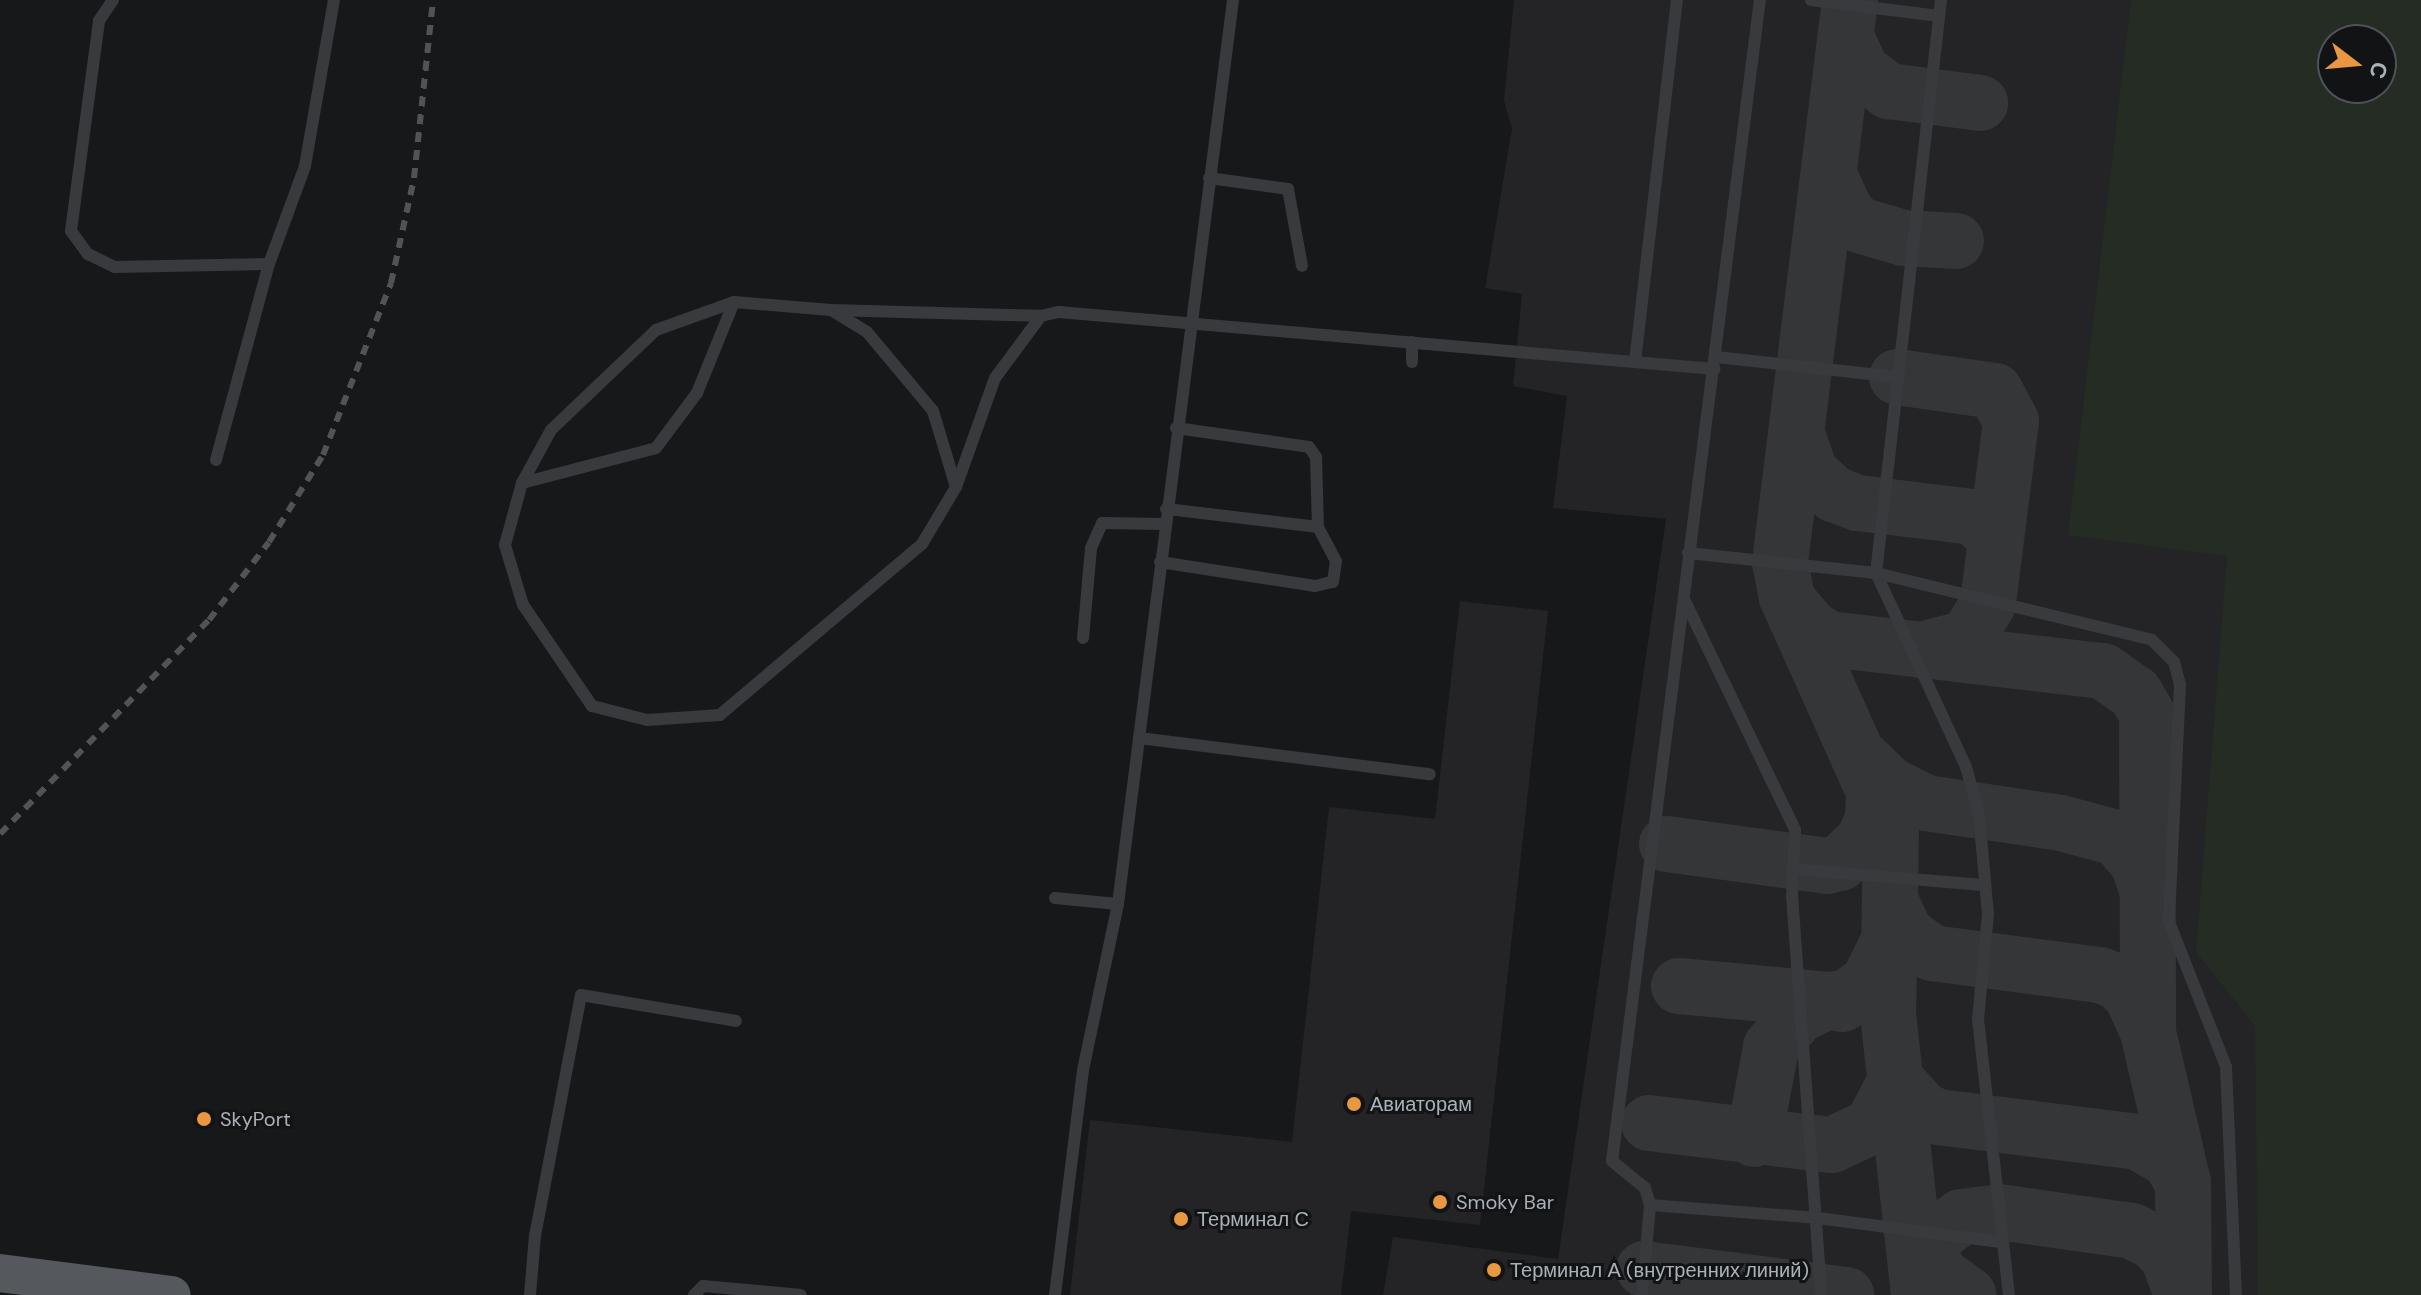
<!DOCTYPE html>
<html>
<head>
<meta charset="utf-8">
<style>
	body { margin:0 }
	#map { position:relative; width:2421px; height:1295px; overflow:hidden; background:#171819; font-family:"DM Sans",sans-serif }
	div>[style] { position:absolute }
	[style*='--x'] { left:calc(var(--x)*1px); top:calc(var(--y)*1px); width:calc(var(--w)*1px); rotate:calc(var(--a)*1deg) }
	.built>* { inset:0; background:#242426 }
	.green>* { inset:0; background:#242c24 }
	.taxiway>* { height:56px; margin:-28px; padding:0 28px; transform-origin:28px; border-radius:28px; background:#343638 }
	.service>* { height:12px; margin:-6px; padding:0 6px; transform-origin:6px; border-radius:6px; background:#393a3e }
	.primary>* { height:38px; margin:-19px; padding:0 19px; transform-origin:19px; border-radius:19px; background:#55585d }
	.rail>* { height:6px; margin-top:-3px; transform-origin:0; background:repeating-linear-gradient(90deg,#505357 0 10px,transparent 0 18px) }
	.dots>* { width:22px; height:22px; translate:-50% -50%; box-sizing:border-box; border:4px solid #121314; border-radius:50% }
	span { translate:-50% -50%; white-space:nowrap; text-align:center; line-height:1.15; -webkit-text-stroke:6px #121314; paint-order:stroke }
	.poi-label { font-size:20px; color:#aab1b9 }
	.left { translate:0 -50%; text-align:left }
	.north { position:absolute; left:2317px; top:24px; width:80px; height:80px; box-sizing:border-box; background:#121314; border:2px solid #4f5256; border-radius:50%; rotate:106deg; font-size:22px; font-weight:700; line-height:32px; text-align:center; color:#aab1b9 }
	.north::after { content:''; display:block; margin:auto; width:28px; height:36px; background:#e99740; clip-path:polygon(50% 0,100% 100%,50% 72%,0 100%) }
</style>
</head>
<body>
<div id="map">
	<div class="built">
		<div style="clip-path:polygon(evenodd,1514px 0,2421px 0,2421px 1295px,1383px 1295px,1393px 1237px,1558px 1259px,1666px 519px,1553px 508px,1567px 396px,1513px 386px,1522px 294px,1485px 288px,1512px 129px,1504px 100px,1514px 0,2333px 40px,2381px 40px,2381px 88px,2333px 88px,2333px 40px)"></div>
		<div style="clip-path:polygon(1460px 601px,1548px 611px,1480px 1225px,1351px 1211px,1341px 1295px,1070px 1295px,1090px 1120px,1292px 1142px,1329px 807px,1435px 819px)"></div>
	</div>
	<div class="green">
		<div style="clip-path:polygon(evenodd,2131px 0,2421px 0,2421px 1295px,2258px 1295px,2255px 1026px,2196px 952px,2227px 556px,2068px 535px,2131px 0,2333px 40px,2381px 40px,2381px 88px,2333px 88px,2333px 40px)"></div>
	</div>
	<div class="taxiway">
		<div style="--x:1850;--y:0;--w:566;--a:97.1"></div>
		<div style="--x:1780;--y:562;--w:36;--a:79"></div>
		<div style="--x:1787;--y:597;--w:254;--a:65.9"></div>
		<div style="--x:1891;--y:829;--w:185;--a:90.9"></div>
		<div style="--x:1888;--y:1014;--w:283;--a:83.7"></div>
		<div style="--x:1847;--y:39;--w:35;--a:65"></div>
		<div style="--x:1862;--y:71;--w:34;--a:37"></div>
		<div style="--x:1889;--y:91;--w:92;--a:7.5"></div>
		<div style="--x:1829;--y:175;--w:41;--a:65.3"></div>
		<div style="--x:1846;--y:212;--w:18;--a:45"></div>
		<div style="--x:1859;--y:225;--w:47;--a:16.1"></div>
		<div style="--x:1904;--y:238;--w:52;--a:3.3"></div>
		<div style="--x:1897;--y:377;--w:99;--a:8.1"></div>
		<div style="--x:1995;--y:391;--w:34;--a:62"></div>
		<div style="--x:2011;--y:421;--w:184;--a:97.2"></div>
		<div style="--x:1988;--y:604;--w:40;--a:122"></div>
		<div style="--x:1967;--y:638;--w:48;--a:165.4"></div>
		<div style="--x:1799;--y:440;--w:34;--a:71"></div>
		<div style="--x:1810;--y:472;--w:33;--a:43"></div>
		<div style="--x:1834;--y:494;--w:26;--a:21"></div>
		<div style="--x:1858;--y:503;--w:116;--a:6.9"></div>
		<div style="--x:1973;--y:517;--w:30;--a:41"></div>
		<div style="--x:1790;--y:603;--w:34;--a:50"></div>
		<div style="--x:1812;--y:629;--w:20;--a:30"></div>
		<div style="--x:1829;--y:639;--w:276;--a:6.7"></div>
		<div style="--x:2103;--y:671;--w:39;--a:35"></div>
		<div style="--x:2135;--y:693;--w:24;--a:60"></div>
		<div style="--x:2147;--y:714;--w:318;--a:89.8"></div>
		<div style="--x:2148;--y:1032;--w:154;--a:76.9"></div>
		<div style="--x:2183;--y:1182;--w:113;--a:89.5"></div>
		<div style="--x:1862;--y:758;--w:39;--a:44"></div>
		<div style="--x:1890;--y:785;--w:40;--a:26.6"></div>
		<div style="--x:1926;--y:803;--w:136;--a:8.4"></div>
		<div style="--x:2061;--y:823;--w:58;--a:15"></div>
		<div style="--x:2117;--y:838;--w:33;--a:50"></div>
		<div style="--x:2138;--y:863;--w:28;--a:71"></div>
		<div style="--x:1667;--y:844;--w:162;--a:7.8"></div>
		<div style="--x:1827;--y:866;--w:13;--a:-13"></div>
		<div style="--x:1840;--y:863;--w:32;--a:-44"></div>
		<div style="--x:1863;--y:841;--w:23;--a:-65"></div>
		<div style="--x:1873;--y:820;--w:33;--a:-88"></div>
		<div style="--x:1891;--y:902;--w:35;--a:65"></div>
		<div style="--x:1906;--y:934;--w:32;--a:36"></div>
		<div style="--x:1932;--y:953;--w:169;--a:7.5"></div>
		<div style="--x:2100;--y:975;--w:19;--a:21"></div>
		<div style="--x:2118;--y:982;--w:20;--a:45"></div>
		<div style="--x:2132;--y:996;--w:39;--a:66"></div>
		<div style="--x:1679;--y:986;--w:152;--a:5.3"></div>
		<div style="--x:1830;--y:1000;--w:18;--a:-9"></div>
		<div style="--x:1848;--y:997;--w:26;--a:-37"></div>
		<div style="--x:1869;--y:981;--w:50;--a:-63.9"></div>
		<div style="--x:1896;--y:1080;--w:40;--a:48"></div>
		<div style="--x:1923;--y:1110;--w:17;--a:25"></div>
		<div style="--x:1938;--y:1117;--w:202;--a:7.1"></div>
		<div style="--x:2138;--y:1142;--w:36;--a:30"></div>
		<div style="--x:2169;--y:1160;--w:26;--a:58"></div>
		<div style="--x:1649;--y:1123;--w:184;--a:6.9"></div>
		<div style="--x:1832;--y:1145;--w:44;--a:-25.4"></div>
		<div style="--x:1872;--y:1126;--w:52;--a:-62.4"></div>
		<div style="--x:1754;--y:1139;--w:94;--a:-79.5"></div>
		<div style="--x:1771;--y:1047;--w:43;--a:-48.8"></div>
		<div style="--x:1799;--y:1015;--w:34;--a:-26"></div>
		<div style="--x:1830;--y:1000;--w:13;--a:18"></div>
		<div style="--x:1911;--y:1228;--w:56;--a:57.4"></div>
		<div style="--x:1941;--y:1275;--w:34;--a:36"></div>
		<div style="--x:1644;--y:1269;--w:204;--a:7.3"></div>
		<div style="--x:1918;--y:1287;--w:34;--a:-78"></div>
		<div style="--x:1925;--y:1254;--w:29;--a:-54"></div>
		<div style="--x:1942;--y:1231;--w:24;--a:-36"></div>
		<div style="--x:1961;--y:1217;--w:38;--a:-7"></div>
		<div style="--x:1999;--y:1212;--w:134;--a:8.1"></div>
		<div style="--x:2132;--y:1231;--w:25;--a:27"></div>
		<div style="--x:2154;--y:1242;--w:21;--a:47"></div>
		<div style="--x:2168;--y:1257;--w:40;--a:69.8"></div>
	</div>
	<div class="service">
		<div style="--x:113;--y:0;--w:25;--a:124"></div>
		<div style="--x:99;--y:21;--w:212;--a:97.6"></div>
		<div style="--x:71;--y:231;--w:29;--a:54"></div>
		<div style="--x:88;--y:254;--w:30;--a:26"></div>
		<div style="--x:115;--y:267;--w:154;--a:-1.1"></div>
		<div style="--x:1811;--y:0;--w:129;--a:7.1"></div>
		<div style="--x:1941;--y:0;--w:577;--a:96.47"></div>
		<div style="--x:1876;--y:573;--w:214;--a:65.1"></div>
		<div style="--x:1966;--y:767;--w:49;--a:74.5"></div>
		<div style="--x:1979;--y:814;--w:100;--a:84.9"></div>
		<div style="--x:1988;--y:914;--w:105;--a:95.4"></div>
		<div style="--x:1978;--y:1019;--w:278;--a:83.6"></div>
		<div style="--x:1209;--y:178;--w:80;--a:7.9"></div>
		<div style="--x:1288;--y:189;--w:78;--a:79.7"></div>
		<div style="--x:831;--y:310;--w:42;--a:31.4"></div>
		<div style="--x:867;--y:332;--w:103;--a:50.1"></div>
		<div style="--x:933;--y:411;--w:79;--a:73.2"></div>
		<div style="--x:1041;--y:316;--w:77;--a:126.6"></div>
		<div style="--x:995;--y:378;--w:116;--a:109.7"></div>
		<div style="--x:956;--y:487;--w:66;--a:120.8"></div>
		<div style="--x:922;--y:544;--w:265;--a:139.8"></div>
		<div style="--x:720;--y:715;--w:73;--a:176.1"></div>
		<div style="--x:647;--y:720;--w:57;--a:-165.7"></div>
		<div style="--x:592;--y:706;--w:122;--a:-124.3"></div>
		<div style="--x:523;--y:605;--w:63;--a:-106.7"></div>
		<div style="--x:505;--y:545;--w:64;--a:-74.7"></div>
		<div style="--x:522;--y:483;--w:60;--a:-61.3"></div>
		<div style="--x:551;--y:430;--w:145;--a:-43.6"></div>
		<div style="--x:656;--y:330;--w:83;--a:-19.7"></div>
		<div style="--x:734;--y:302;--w:97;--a:4.7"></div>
		<div style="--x:831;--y:310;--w:210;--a:1.6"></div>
		<div style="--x:1041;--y:316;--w:18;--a:-13"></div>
		<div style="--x:1059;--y:312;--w:658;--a:4.97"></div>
		<div style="--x:1716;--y:357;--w:182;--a:6.3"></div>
		<div style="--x:1412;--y:362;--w:20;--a:-90"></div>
		<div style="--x:1635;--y:362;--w:364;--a:-83.4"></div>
		<div style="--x:1176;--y:428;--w:134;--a:8.1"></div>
		<div style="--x:1309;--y:447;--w:12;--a:55"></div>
		<div style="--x:1316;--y:457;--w:70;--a:88.4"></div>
		<div style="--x:216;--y:460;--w:203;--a:-74.9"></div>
		<div style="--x:269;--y:264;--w:104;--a:-69.8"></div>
		<div style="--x:305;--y:166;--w:169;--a:-80.1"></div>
		<div style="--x:522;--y:483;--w:138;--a:-14.6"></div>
		<div style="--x:656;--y:448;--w:69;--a:-53.3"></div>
		<div style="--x:697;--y:393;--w:98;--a:-67.9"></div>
		<div style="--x:1688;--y:553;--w:189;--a:6.1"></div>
		<div style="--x:1876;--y:573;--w:284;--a:13.6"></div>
		<div style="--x:2152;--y:640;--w:31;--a:45"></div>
		<div style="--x:2174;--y:662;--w:24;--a:75"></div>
		<div style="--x:2180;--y:685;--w:237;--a:92.7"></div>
		<div style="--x:2169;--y:922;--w:156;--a:68.5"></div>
		<div style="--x:2226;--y:1067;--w:228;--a:87.5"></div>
		<div style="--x:1160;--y:562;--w:157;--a:8.8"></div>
		<div style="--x:1315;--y:586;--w:18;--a:-13"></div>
		<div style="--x:1333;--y:582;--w:21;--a:-82"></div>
		<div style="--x:1336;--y:561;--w:38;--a:-118"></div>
		<div style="--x:1318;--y:527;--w:153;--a:-173.2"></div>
		<div style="--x:1684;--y:599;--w:256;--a:64.3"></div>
		<div style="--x:1795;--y:830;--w:66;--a:92.6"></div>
		<div style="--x:1792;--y:896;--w:400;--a:85.8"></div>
		<div style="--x:1083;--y:638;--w:90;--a:-84.9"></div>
		<div style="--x:1091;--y:548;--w:27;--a:-66"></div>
		<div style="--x:1102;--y:523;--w:62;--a:0.9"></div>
		<div style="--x:1139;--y:738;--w:293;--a:7.1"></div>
		<div style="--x:1793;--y:869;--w:193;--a:4.8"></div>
		<div style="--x:1055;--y:898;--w:63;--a:5.4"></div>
		<div style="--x:1650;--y:1205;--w:169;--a:4.4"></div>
		<div style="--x:1818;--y:1218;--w:184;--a:7.5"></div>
		<div style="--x:530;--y:1295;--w:59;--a:-85.2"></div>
		<div style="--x:535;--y:1236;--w:245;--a:-79.2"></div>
		<div style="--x:581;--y:995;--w:157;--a:9.5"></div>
		<div style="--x:694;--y:1295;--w:13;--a:-45"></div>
		<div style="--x:703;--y:1286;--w:98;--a:5.2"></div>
		<div style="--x:1055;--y:1295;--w:227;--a:-82.9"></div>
		<div style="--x:1083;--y:1070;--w:170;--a:-78.1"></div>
		<div style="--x:1118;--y:904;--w:911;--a:-82.75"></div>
		<div style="--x:1642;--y:1295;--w:90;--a:-84.9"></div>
		<div style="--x:1650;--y:1205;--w:18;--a:-106"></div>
		<div style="--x:1645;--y:1188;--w:43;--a:-140.7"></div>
		<div style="--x:1612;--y:1161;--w:1170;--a:-82.74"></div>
	</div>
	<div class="primary">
		<div style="--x:0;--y:1273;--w:173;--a:7.3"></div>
	</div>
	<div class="rail">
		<div style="--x:0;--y:834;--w:299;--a:-45.7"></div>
		<div style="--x:209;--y:620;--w:98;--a:-52.4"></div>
		<div style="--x:269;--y:542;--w:102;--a:-58.2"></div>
		<div style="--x:323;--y:455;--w:185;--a:-68.4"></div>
		<div style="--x:391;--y:283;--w:107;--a:-77.6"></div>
		<div style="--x:414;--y:178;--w:179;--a:-83.9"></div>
	</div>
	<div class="dots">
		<div style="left:1354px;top:1104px;background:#e99740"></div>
		<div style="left:204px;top:1119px;background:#e99740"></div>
		<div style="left:1440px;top:1202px;background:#e99740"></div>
		<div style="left:1181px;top:1219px;background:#e99740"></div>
		<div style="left:1494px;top:1270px;background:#e99740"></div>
	</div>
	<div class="poi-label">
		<span class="left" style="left:1370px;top:1104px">Авиаторам</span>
		<span class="left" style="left:220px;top:1119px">SkyPort</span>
		<span class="left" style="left:1456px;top:1202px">Smoky Bar</span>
		<span class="left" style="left:1197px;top:1219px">Терминал С</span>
		<span class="left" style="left:1510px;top:1270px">Терминал А (внутренних линий)</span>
	</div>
	<div class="north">С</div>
</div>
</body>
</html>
